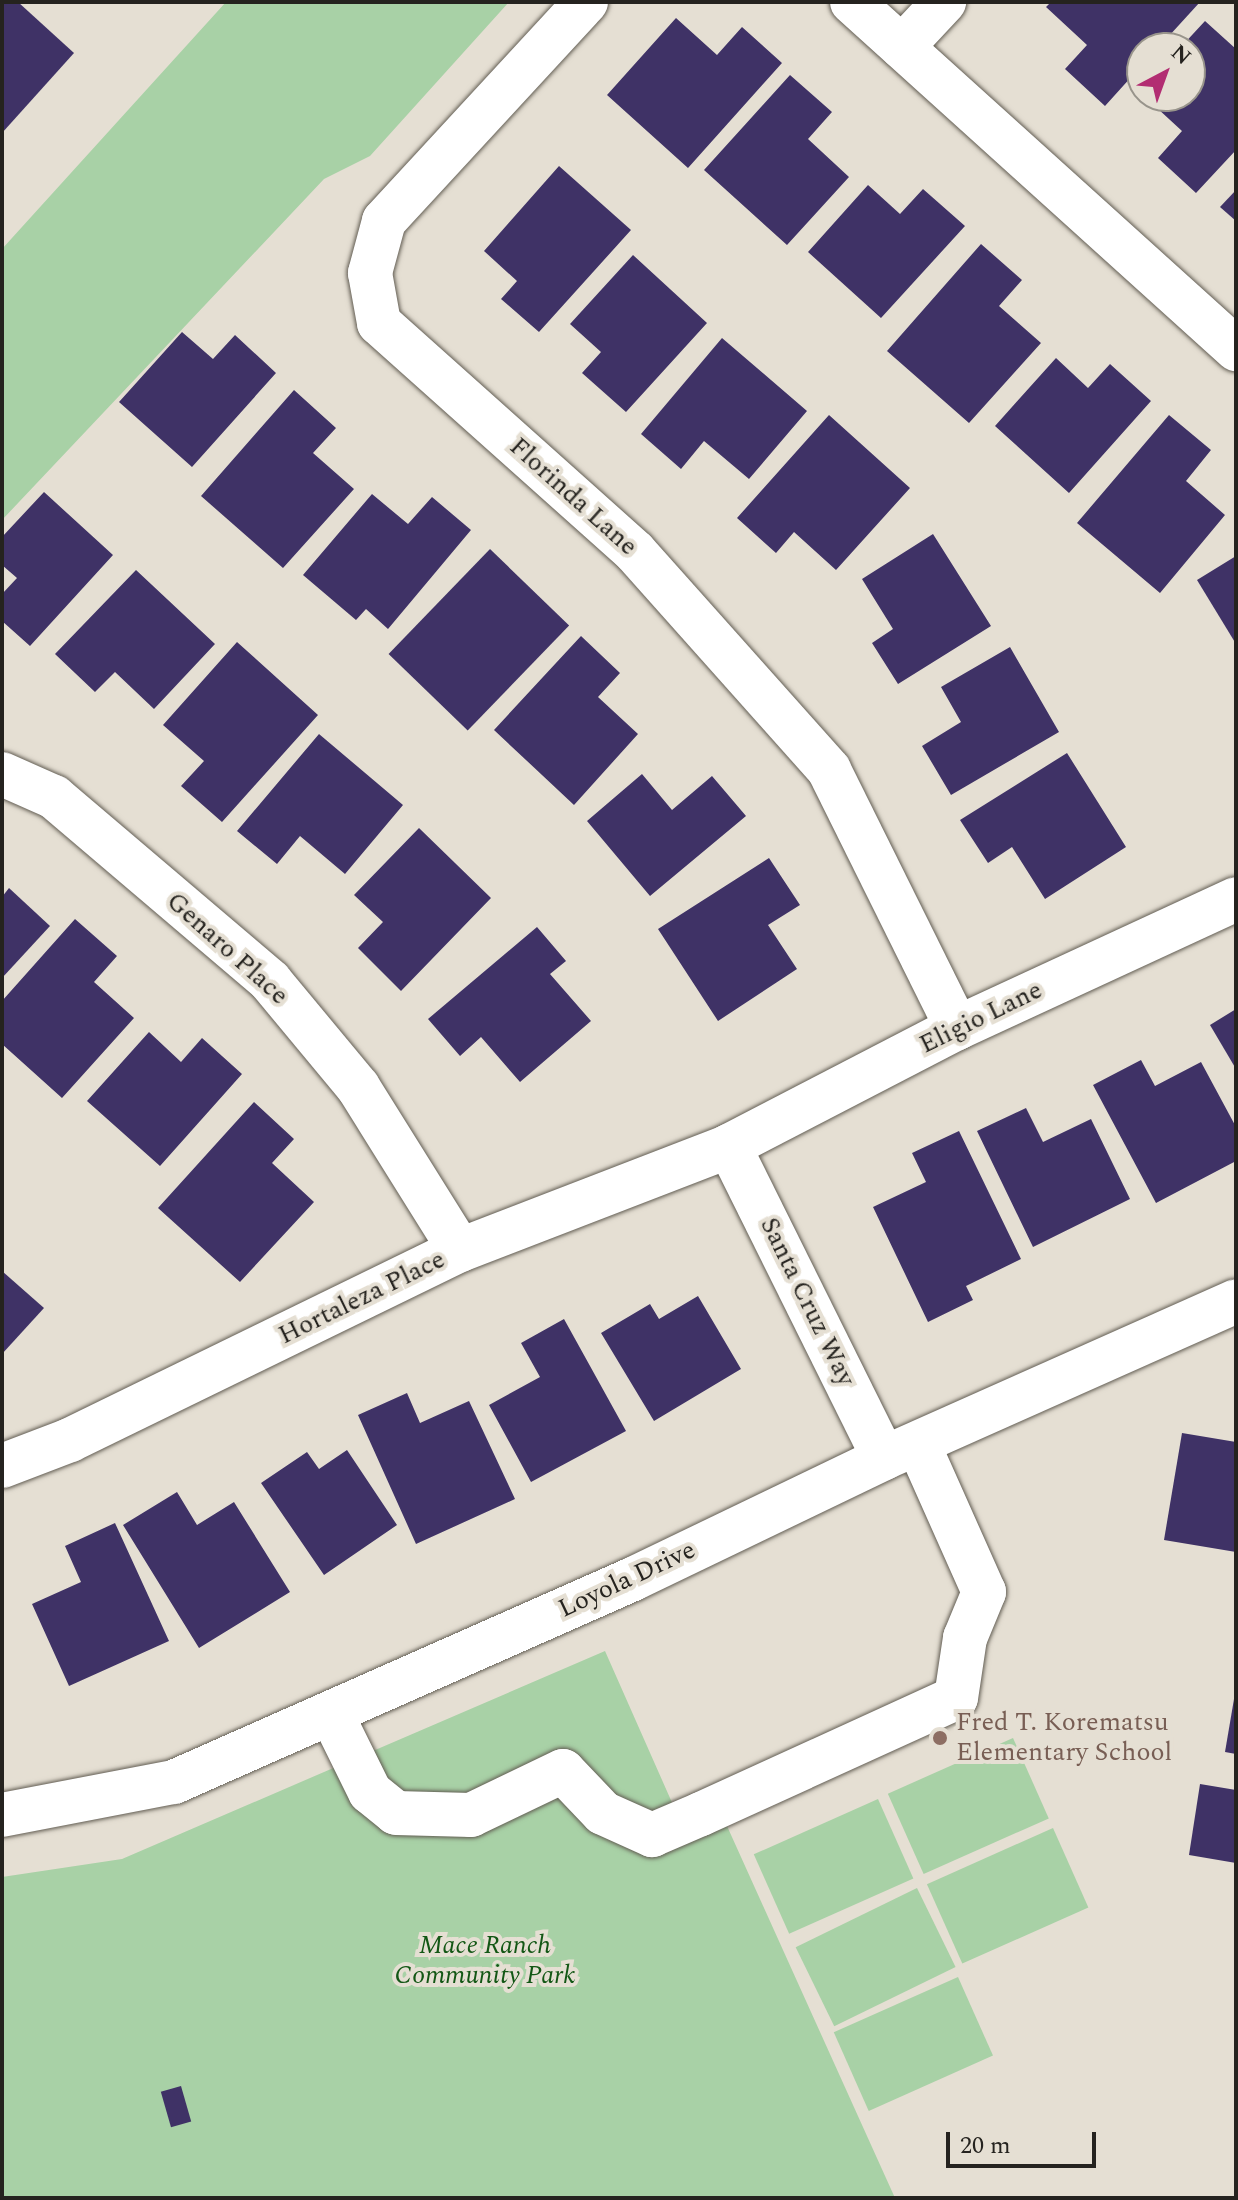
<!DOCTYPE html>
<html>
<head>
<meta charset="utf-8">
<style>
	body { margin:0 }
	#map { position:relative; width:1238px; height:2200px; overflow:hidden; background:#e5dfd3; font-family:Spectral,serif }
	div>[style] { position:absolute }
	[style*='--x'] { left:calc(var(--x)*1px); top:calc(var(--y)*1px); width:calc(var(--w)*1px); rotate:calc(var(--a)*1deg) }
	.green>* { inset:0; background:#a8d1a6; transform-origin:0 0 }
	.building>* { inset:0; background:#3f3266; transform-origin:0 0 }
	.roads { filter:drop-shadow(0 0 2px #625d53) drop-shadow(0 0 2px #625d53) }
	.minor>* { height:44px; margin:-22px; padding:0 22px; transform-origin:22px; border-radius:22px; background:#fff }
	.dots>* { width:22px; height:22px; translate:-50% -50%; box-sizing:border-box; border:4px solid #e5dfd3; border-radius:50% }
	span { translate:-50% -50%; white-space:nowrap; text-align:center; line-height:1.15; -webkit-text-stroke:8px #e5dfd3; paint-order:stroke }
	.street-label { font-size:26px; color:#25231f }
	.education-label { font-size:26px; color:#785e54 }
	.left { translate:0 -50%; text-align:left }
	.park-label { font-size:26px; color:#135715; font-style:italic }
	.frame { position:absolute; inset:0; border:4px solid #25231f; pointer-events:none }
	.north { position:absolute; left:1126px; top:32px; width:80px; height:80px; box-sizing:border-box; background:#e5dfd3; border:2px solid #98948b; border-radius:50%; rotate:41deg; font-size:22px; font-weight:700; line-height:32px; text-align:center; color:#25231f }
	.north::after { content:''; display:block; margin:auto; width:28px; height:36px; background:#b22d72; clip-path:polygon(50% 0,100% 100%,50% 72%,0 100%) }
	.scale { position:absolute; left:946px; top:2132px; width:150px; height:36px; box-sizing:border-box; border:4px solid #25231f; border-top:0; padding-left:10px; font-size:24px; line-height:28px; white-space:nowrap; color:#25231f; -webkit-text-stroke:6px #e5dfd3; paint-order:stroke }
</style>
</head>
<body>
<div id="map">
	<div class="green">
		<div style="clip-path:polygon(226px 2px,509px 2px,370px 156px,324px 179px,2px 520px,2px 249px)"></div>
		<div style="clip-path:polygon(605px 1651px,689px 1841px,727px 1826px,895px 2198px,2px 2198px,2px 1877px,122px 1859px)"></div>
		<div style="left:1013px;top:1738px;width:88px;height:137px;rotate:66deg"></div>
		<div style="left:878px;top:1799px;width:87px;height:136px;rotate:66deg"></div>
		<div style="left:1053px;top:1828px;width:87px;height:138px;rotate:66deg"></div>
		<div style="left:917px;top:1888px;width:88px;height:135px;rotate:64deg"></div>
		<div style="left:958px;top:1977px;width:86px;height:136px;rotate:66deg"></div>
	</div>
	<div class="building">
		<div style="clip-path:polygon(2px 2px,18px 2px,74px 53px,2px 133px)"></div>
		<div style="clip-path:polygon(1051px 2px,1200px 2px,1158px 48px,1142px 48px,1142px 65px,1105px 106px,1065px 69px,1087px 45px,1046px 7px)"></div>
		<div style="clip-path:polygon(676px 18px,717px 55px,742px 27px,782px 63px,688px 168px,607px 95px)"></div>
		<div style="clip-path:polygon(1205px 21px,1236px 49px,1236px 150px,1196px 193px,1158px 158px,1182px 131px,1144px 96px,1190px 96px,1190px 48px,1180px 48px)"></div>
		<div style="clip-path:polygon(790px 75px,832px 112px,808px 139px,849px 177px,787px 245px,704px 170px)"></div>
		<div style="clip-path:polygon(559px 166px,631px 230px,539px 332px,501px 299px,517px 281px,484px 251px)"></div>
		<div style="clip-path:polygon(868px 185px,900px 214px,923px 189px,965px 226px,881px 318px,808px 252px)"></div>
		<div style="clip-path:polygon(1236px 190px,1236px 221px,1220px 207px)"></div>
		<div style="clip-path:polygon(981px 244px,1022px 280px,999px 306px,1041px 343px,969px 423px,887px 351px)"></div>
		<div style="clip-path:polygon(633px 255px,707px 323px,626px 412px,582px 373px,601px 352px,570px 324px)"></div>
		<div style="clip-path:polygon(182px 332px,213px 359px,235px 335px,276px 373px,192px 467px,119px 402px)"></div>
		<div style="clip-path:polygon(722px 338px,807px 411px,749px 479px,704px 441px,681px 469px,641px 434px)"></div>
		<div style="clip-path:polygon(1056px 358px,1088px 388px,1110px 364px,1151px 401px,1069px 493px,995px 426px)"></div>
		<div style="clip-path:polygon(294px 390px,336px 428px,313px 453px,354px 489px,283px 568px,201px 496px)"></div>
		<div style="clip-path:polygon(829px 415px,910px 488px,836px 570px,794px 532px,776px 553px,737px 518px)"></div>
		<div style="clip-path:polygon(1169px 415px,1211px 450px,1186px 481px,1225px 515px,1160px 593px,1077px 523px)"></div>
		<div style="clip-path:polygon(44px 492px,113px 555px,30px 646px,2px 621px,2px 594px,17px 578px,2px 565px,2px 537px)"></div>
		<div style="clip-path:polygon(372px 494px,408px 524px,432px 497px,471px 530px,388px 629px,366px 609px,356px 620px,303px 575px)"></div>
		<div style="clip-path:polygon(933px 534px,991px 626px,898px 684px,872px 643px,893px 629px,862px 579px)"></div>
		<div style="left:490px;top:549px;width:110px;height:146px;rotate:44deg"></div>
		<div style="clip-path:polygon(1236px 556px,1236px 644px,1197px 580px)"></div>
		<div style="clip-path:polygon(136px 570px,215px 644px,154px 709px,115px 672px,95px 692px,55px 654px)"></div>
		<div style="clip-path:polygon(581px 636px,620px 673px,598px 697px,638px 734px,574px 805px,494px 730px)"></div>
		<div style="clip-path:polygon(237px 642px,318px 715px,222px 822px,181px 786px,204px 761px,163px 725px)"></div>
		<div style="clip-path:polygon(1010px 647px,1059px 732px,951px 795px,922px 746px,961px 722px,941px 687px)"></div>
		<div style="clip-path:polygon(319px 734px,403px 805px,345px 874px,300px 836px,277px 864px,237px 831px)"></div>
		<div style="clip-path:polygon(1067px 753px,1126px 847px,1045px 899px,1012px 847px,988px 863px,960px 820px)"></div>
		<div style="clip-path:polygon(642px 774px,672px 810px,712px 776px,746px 816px,650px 896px,587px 821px)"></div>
		<div style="clip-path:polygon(419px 828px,491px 898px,401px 991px,358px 948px,383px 922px,354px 895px)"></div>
		<div style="clip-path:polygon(769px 858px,800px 905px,768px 925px,797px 969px,718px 1021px,658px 929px)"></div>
		<div style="clip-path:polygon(9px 888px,50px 926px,2px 978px,2px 897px)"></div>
		<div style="clip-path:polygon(75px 919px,117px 956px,94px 982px,134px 1018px,62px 1098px,2px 1044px,2px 1001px)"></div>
		<div style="clip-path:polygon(537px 927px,566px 961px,550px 974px,591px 1021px,520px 1082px,481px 1037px,460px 1056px,428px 1019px)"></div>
		<div style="clip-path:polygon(1236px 1009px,1236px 1069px,1210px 1025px)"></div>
		<div style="clip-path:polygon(149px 1032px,181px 1062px,202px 1038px,242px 1074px,160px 1166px,87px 1101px)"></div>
		<div style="clip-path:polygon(1141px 1060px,1155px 1086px,1201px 1062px,1236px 1127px,1236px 1161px,1156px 1203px,1093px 1085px)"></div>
		<div style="clip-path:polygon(254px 1102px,294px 1139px,272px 1163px,314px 1202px,240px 1282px,158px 1208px)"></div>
		<div style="clip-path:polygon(1026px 1108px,1043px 1142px,1091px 1119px,1130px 1199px,1033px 1247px,977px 1131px)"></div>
		<div style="clip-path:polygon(959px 1131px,1021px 1259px,966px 1286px,973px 1300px,928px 1322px,873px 1207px,926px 1182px,912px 1153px)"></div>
		<div style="clip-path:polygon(2px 1271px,44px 1308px,2px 1354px)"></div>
		<div style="clip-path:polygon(698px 1296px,741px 1369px,654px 1421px,601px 1333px,650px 1304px,659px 1319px)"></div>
		<div style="clip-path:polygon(564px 1319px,626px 1431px,531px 1482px,489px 1405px,540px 1377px,521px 1343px)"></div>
		<div style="clip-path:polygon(407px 1393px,420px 1423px,469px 1401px,515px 1499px,416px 1544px,358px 1415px)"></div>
		<div style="clip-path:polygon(1182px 1433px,1236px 1442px,1236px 1552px,1164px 1540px)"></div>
		<div style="clip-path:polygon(347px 1450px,397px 1525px,324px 1575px,261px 1483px,307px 1452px,319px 1469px)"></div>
		<div style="clip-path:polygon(177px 1492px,197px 1525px,234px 1502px,290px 1592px,199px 1648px,123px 1525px)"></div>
		<div style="clip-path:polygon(115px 1523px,169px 1641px,69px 1686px,32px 1604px,81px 1582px,65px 1546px)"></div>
		<div style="clip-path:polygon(1234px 1699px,1236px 1699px,1236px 1754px,1225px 1752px)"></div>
		<div style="clip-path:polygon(1200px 1784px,1236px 1790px,1236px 1863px,1189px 1855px)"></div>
		<div style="left:181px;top:2086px;width:37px;height:21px;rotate:74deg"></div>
	</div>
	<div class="roads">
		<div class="minor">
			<div style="--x:586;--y:2;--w:298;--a:132.7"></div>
			<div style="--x:384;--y:221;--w:54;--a:105.1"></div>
			<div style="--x:370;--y:273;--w:51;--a:79.8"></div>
			<div style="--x:379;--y:323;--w:343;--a:41.8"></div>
			<div style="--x:635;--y:552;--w:292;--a:48.3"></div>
			<div style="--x:829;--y:770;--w:288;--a:63.6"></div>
			<div style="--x:852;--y:2;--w:518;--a:42.1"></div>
			<div style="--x:902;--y:47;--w:62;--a:-47"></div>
			<div style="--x:2;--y:774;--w:57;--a:23.9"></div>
			<div style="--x:54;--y:797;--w:284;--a:40.4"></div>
			<div style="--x:270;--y:981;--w:138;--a:50.3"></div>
			<div style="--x:358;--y:1087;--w:192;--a:58"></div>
			<div style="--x:729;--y:1146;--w:348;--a:63.6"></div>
			<div style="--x:2;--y:1466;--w:73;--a:-20.9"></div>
			<div style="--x:70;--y:1440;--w:434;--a:-26"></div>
			<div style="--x:460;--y:1250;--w:288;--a:-21.1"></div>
			<div style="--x:729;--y:1146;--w:257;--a:-27.4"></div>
			<div style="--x:957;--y:1028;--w:307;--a:-24.8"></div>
			<div style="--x:331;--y:1713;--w:88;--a:63.7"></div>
			<div style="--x:370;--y:1792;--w:33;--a:39"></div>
			<div style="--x:396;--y:1813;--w:75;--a:1.5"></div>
			<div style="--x:471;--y:1815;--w:102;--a:-25.6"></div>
			<div style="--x:563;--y:1771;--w:58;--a:46.4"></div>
			<div style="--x:603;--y:1813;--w:54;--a:24.2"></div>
			<div style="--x:652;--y:1835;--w:53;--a:-23.2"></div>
			<div style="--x:701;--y:1814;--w:280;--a:-24.5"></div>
			<div style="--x:956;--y:1698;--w:61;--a:-81.5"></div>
			<div style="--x:965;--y:1638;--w:50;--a:-67.6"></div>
			<div style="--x:984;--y:1592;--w:162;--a:-114"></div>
			<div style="--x:2;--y:1815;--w:175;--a:-10.9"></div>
			<div style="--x:174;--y:1782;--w:502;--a:-23.86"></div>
			<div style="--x:633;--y:1579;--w:279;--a:-25.7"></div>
			<div style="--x:884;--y:1458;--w:385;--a:-24"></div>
		</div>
	</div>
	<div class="dots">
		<div style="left:940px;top:1738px;background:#8d6e63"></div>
	</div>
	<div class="street-label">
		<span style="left:573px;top:497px;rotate:42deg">Florinda Lane</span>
		<span style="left:227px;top:949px;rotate:42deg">Genaro Place</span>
		<span style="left:981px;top:1018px;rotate:-26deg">Eligio Lane</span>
		<span style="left:362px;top:1298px;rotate:-26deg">Hortaleza Place</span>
		<span style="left:807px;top:1302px;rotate:64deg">Santa Cruz Way</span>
		<span style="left:627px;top:1580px;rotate:-25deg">Loyola Drive</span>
	</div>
	<div class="education-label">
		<span class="left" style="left:956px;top:1738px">Fred T. Korematsu<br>Elementary School</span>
	</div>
	<div class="park-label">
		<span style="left:485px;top:1961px">Mace Ranch<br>Community Park</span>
	</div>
	<div class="frame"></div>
	<div class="north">N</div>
	<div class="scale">20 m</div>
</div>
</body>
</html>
